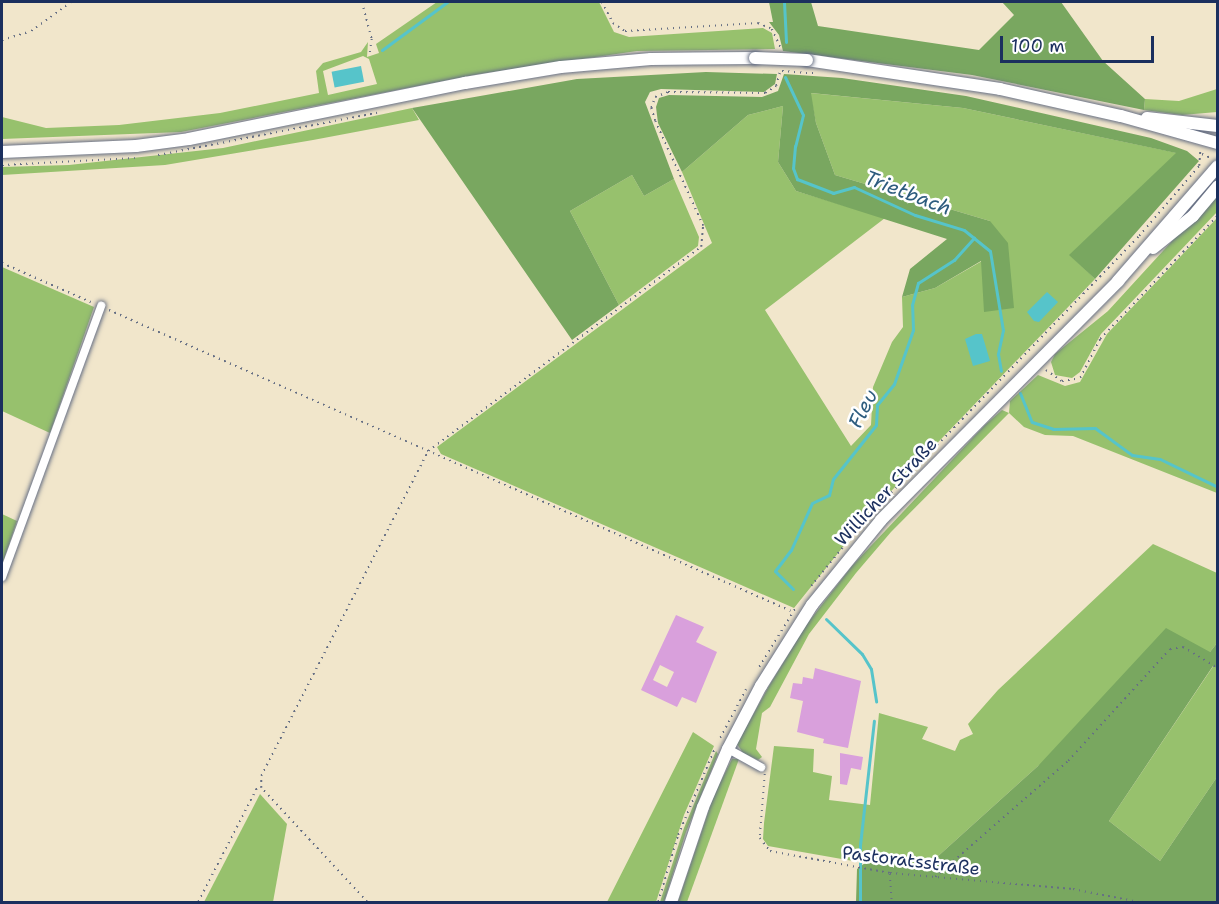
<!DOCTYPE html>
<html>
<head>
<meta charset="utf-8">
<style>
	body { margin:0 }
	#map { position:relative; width:1219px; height:904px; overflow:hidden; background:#f1e6cb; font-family:"Shantell Sans",sans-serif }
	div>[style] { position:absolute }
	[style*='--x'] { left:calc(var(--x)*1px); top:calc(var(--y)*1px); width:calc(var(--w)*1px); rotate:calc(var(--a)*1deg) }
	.green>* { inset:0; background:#97c16d }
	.forest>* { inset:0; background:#79a760 }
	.water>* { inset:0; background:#56c4ca; transform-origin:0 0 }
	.stream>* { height:3px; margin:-1.5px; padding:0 1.5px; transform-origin:1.5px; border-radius:1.5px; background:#56c4ca }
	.building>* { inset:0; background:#d9a0dc }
	.path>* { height:1.5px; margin-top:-0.75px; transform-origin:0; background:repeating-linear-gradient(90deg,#666f84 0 1.5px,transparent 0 6px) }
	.roads { filter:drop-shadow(0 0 2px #666f84) drop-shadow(0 0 2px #666f84) }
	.street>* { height:8px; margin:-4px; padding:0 4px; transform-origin:4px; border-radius:4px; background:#fff }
	.secondary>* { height:12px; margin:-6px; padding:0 6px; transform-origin:6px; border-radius:6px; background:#fff }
	.path-bridge>* { height:1.5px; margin-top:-0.75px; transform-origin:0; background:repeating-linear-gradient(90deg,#666f84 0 1.5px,transparent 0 6px) }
	.bridges { filter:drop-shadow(0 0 2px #666f84) drop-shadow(0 0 2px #666f84) }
	.secondary-bridge>* { height:12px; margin:-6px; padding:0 6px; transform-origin:6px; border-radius:6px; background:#fff }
	span { translate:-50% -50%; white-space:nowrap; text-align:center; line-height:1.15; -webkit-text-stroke:5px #fff; paint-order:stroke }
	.street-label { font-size:18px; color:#1b2f5e }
	.water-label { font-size:20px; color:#2d5c7e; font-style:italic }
	.frame { position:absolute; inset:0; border:3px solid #1b2f5e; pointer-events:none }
	.scale { position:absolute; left:1000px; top:36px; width:154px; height:27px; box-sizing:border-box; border:3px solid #1b2f5e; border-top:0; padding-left:8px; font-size:18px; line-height:21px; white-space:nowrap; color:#1b2f5e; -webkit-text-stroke:4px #fff; paint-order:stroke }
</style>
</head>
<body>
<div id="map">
	<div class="green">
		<div style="clip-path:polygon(evenodd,437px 2px,599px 2px,614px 32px,629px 37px,763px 28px,772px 33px,775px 49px,637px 51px,479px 74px,181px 132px,2px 139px,2px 117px,46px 128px,119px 125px,220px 113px,319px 93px,316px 71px,323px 63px,361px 52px,368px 42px,367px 57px,379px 53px,376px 44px,437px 2px,363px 56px,369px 59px,377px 84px,328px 95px,323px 71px,363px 56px)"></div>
		<div style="clip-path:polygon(1217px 89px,1217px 112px,1182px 115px,1144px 110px,1145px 99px,1179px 101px)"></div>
		<div style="clip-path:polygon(810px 93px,963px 108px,1177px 153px,1070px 255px,1095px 279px,871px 512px,794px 608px,441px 454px,437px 447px,712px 243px,682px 172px,748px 115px,783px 106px,778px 162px,796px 191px,885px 218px,765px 310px,851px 446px,871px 425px,873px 387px,892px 342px,903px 327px,902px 297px,935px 288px,982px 261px,990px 221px,835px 175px,816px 123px)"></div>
		<div style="clip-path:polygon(412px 108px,419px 120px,313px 140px,165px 165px,2px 175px,2px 167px,69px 165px,223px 148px)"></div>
		<div style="clip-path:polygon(632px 175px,644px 196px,674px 179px,699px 237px,698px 246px,619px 305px,570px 211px)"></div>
		<div style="clip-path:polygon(1217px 192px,1217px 212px,1101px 334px,1080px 372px,1072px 378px,1055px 375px,1051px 362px,1055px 354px,1108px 311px)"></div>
		<div style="clip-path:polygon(1217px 218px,1217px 493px,1073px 436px,1045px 435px,1024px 427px,1009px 413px,891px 532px,856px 573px,809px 634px,770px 707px,762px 713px,756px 749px,762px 757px,758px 760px,743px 753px,737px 744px,769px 686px,807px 624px,852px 566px,985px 425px,1002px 410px,1009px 413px,1010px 401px,1038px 375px,1065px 386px,1080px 382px,1107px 334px)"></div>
		<div style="clip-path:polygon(2px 267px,94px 307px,50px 433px,2px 411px)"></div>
		<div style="clip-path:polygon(2px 514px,17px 521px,2px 565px)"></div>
		<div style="clip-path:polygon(1153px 544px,1217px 573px,1217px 643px,1210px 652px,1038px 766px,926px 867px,853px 861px,768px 846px,763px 839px,764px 823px,774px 746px,814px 749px,813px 772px,832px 776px,829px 800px,870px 805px,879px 713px,928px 727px,922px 739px,955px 751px,960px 740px,973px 734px,968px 724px,998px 690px)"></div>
		<div style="clip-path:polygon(1214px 665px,1217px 668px,1217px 777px,1160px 861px,1109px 821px)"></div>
		<div style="clip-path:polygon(693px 732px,714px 746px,684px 815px,656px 902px,607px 902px)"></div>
		<div style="clip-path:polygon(716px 751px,718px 754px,686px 832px,664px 902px,660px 902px,684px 828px)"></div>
		<div style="clip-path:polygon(732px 759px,739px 759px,687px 902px,678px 902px,714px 795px)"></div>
		<div style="clip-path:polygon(260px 794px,287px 824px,273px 902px,204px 902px)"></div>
	</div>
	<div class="forest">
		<div style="clip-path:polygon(769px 2px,811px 2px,818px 26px,979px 50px,1014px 15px,1002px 2px,1061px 2px,1103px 61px,1145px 99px,1144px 110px,972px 75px,783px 51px,779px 35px,769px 22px,773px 22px)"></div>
		<div style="clip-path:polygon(706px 72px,777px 74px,775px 84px,764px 92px,661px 89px,650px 92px,645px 102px,674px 179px,644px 196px,632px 175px,570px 211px,619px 305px,572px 340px,412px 108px,577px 79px)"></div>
		<div style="clip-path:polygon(784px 74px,842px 78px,966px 96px,1151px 138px,1187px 151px,1199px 161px,1095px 279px,1069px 255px,1176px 153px,963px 108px,811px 93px,816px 123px,835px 175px,990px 221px,1008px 243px,1014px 308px,984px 312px,981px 261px,935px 288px,902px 297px,910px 269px,947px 239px,796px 191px,778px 162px,783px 106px,748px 115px,682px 172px,658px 123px,656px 107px,659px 98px,669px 95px,762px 97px,778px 91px)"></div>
		<div style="clip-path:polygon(1166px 628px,1210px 652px,1217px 643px,1217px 668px,1213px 666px,1109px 821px,1160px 861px,1217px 777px,1217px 902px,856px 902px,857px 869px,865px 863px,886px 861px,926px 867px,1038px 766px)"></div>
	</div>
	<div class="water">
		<div style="left:361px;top:66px;width:16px;height:30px;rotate:79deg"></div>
		<div style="clip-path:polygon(1047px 292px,1058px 302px,1039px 322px,1034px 321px,1027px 312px)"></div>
		<div style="clip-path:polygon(976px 334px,982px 334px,990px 361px,973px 366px,965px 339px)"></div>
	</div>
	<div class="stream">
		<div style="--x:784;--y:2;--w:40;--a:87.1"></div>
		<div style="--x:382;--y:50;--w:81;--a:-36.4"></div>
		<div style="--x:785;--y:77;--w:42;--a:64.7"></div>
		<div style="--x:803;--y:115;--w:32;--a:104"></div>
		<div style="--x:795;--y:146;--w:22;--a:95"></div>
		<div style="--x:793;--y:168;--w:12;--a:70"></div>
		<div style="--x:797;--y:179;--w:39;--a:21"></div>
		<div style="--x:833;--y:193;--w:22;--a:-16"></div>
		<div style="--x:854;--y:187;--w:67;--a:24.7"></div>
		<div style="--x:915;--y:215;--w:51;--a:17"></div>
		<div style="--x:964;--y:230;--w:33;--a:39"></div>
		<div style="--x:990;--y:251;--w:80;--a:80.7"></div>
		<div style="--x:1003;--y:330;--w:25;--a:102"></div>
		<div style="--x:998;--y:354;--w:17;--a:80"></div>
		<div style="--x:1020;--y:393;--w:31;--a:68"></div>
		<div style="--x:1032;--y:422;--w:22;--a:18"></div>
		<div style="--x:1053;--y:429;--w:42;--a:-1.4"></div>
		<div style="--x:1095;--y:428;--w:46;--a:36.1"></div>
		<div style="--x:1132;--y:455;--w:28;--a:8"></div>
		<div style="--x:1160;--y:459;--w:64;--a:25.8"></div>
		<div style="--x:793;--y:589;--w:25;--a:-135"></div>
		<div style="--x:775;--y:571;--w:26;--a:-53"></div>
		<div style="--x:791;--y:550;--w:51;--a:-65.9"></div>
		<div style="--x:812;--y:503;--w:19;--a:-25"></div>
		<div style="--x:829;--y:495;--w:16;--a:-76"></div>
		<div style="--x:833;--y:479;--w:69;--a:-51.5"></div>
		<div style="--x:876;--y:425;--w:20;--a:-87"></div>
		<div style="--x:877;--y:405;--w:27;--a:-51"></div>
		<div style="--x:894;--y:384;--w:57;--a:-70.6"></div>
		<div style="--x:913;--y:330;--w:25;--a:-92"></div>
		<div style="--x:912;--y:305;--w:23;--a:-75"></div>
		<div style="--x:918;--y:283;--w:43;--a:-32.6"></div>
		<div style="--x:954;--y:260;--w:30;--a:-48"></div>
		<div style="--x:826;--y:619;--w:50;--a:44.2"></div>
		<div style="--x:862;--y:654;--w:17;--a:59"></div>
		<div style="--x:871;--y:669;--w:33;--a:81"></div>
		<div style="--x:860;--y:902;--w:57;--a:-90"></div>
		<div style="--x:860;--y:845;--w:125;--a:-83.6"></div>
	</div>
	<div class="building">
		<div style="clip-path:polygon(evenodd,676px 615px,704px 627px,696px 642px,717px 652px,696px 703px,682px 697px,677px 707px,641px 690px,676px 615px,660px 665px,674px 672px,667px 687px,653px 680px,660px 665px)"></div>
		<div style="clip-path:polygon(815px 668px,861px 681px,848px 748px,823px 743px,824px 739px,797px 732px,803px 701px,790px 698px,793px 683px,802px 684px,803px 677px,813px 679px)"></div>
		<div style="clip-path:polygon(840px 753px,863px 757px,861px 770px,851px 768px,847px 785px,840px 784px)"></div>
	</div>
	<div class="path">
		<div style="--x:362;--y:2;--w:38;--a:75"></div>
		<div style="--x:372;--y:39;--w:15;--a:98"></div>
		<div style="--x:602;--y:2;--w:24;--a:62"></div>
		<div style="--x:613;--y:23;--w:14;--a:34"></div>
		<div style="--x:625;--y:31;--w:133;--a:-3.4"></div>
		<div style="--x:758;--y:23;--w:15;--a:23"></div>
		<div style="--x:772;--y:29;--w:21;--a:65"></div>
		<div style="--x:2;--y:40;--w:30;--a:-17"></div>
		<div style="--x:31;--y:31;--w:49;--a:-35.9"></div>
		<div style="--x:806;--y:73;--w:7;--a:0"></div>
		<div style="--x:1202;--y:154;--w:10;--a:24"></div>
		<div style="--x:158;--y:155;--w:223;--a:-10.9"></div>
		<div style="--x:2;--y:165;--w:133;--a:-3"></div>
		<div style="--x:2;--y:263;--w:97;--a:23.7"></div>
		<div style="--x:109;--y:310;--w:745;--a:23.81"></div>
		<div style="--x:1046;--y:370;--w:19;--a:35"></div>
		<div style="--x:1062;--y:381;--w:18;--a:-9"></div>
		<div style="--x:1080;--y:378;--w:44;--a:-62.9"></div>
		<div style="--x:1100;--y:339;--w:171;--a:-46.4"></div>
		<div style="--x:887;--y:497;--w:363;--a:-46"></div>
		<div style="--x:1139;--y:236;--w:92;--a:-49.4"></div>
		<div style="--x:1199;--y:166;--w:15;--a:-86"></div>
		<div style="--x:811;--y:586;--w:85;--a:-50.7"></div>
		<div style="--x:759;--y:667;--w:70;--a:-58.3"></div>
		<div style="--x:720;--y:738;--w:55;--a:-62"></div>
		<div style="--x:765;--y:774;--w:64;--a:94.5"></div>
		<div style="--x:760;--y:838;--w:16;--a:52"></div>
		<div style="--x:770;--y:851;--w:122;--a:10.4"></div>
		<div style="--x:890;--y:873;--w:184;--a:5"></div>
		<div style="--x:1073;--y:889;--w:67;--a:11.1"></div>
		<div style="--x:890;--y:874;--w:28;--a:86"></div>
		<div style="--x:935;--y:877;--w:176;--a:-41.1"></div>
		<div style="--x:1068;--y:761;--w:151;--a:-47.7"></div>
		<div style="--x:1170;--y:649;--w:13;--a:-9"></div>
		<div style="--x:1183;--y:647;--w:41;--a:31"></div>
		<div style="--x:198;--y:902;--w:131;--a:-62.7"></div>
		<div style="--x:367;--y:902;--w:156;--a:-132.9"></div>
		<div style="--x:261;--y:788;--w:12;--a:-90"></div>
		<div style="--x:261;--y:776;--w:365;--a:-62.8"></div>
		<div style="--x:428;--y:451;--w:341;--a:-36.8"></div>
		<div style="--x:701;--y:247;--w:21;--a:-85"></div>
		<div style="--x:703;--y:226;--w:115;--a:-114.6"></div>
		<div style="--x:655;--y:121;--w:14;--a:-107"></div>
		<div style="--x:651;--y:108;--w:12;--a:-70"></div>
		<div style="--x:655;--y:97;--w:14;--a:-21"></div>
		<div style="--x:668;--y:92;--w:97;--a:0.6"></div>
		<div style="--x:765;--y:93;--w:13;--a:-32"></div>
		<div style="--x:776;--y:86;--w:16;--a:-75"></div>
		<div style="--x:658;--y:902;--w:70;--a:-73.4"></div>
		<div style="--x:678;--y:835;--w:92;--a:-67"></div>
	</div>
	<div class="roads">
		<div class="street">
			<div style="--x:2;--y:577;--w:289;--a:-69.9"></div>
			<div style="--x:728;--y:749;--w:38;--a:29"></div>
		</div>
		<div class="secondary">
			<div style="--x:807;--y:60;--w:195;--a:8.5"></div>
			<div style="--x:1000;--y:89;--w:124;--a:12.6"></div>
			<div style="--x:1121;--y:116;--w:101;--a:15.6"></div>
			<div style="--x:1147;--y:118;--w:71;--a:6.4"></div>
			<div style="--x:2;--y:152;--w:134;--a:-2.6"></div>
			<div style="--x:136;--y:146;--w:53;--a:-7.5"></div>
			<div style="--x:189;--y:139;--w:282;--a:-11.5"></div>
			<div style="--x:465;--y:83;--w:97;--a:-9.5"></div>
			<div style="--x:561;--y:67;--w:90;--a:-5.1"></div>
			<div style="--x:651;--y:59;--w:104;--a:-0.6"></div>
			<div style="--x:1153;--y:248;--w:51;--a:-38.7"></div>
			<div style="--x:1193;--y:216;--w:39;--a:-50"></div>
			<div style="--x:671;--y:902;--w:100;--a:-71.4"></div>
			<div style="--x:703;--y:807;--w:63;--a:-66.7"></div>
			<div style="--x:728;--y:749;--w:71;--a:-62.4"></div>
			<div style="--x:761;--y:686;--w:96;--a:-57.8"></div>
			<div style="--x:812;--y:605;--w:109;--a:-50.9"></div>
			<div style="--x:881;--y:520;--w:337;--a:-45.2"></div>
			<div style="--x:1118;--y:281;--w:152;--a:-49"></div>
		</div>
	</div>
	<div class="path-bridge">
		<div style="--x:782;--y:71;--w:24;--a:5"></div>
	</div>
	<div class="bridges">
		<div class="secondary-bridge">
			<div style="--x:755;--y:58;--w:52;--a:2.2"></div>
		</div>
	</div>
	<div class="street-label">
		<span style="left:886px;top:492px;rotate:-47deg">Willicher Straße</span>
		<span style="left:911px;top:861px;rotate:7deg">Pastoratsstraße</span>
	</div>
	<div class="water-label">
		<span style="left:908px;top:193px;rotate:21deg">Trietbach</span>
		<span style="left:863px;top:409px;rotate:-63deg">Fleu</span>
	</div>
	<div class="frame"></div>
	<div class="scale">100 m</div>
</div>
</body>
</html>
